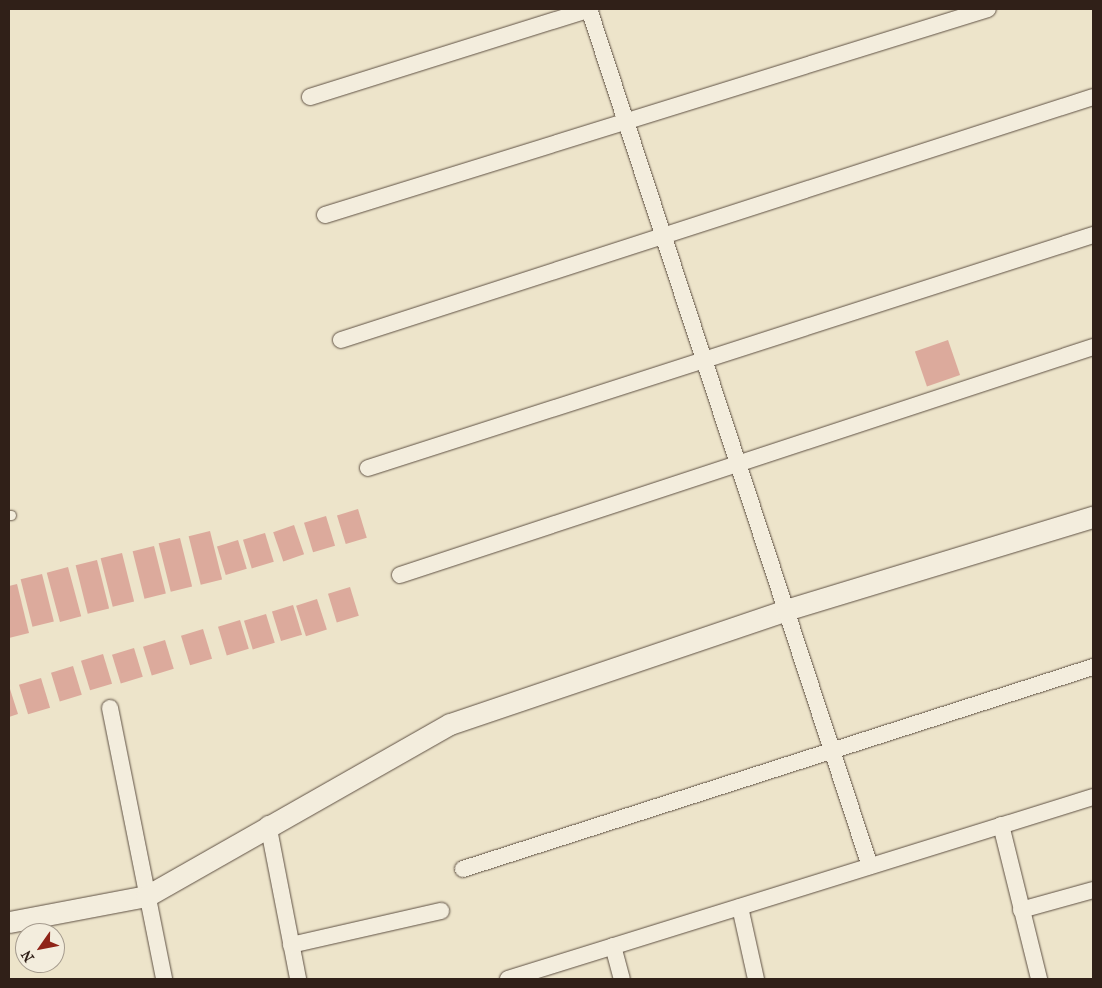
<!DOCTYPE html>
<html>
<head>
<meta charset="utf-8">
<style>
	body { margin:0 }
	#map { position:relative; width:1102px; height:988px; overflow:hidden; background:#ede4ca; font-family:"IM FELL French Canon",serif }
	div>[style] { position:absolute }
	[style*='--x'] { left:calc(var(--x)*1px); top:calc(var(--y)*1px); width:calc(var(--w)*1px); rotate:calc(var(--a)*1deg) }
	.building>* { inset:0; background:#dcaa9c; transform-origin:0 0 }
	.roads { filter:drop-shadow(0 0 1px #5f5144) drop-shadow(0 0 1px #5f5144) }
	.service>* { height:9px; margin:-4.5px; padding:0 4.5px; transform-origin:4.5px; border-radius:4.5px; background:#f3eddd }
	.minor>* { height:16px; margin:-8px; padding:0 8px; transform-origin:8px; border-radius:8px; background:#f3eddd }
	.tertiary>* { height:21px; margin:-10.5px; padding:0 10.5px; transform-origin:10.5px; border-radius:10.5px; background:#f3eddd }
	span { translate:-50% -50%; white-space:nowrap; text-align:center; line-height:1.15; -webkit-text-stroke:4px #f3eddd; paint-order:stroke }
	.frame { position:absolute; inset:0; border:10px solid #302018; pointer-events:none }
	.north { position:absolute; left:15px; top:923px; width:50px; height:50px; box-sizing:border-box; background:#f3eddd; border:1px solid #a59b8e; border-radius:50%; rotate:237deg; font-size:14px; font-weight:700; line-height:20px; text-align:center; color:#302018 }
	.north::after { content:''; display:block; margin:auto; width:18px; height:22px; background:#8f2418; clip-path:polygon(50% 0,100% 100%,50% 72%,0 100%) }
</style>
</head>
<body>
<div id="map">
	<div class="building">
		<div style="left:948px;top:340px;width:37px;height:35px;rotate:71deg"></div>
		<div style="left:358px;top:509px;width:30px;height:22px;rotate:73deg"></div>
		<div style="left:326px;top:516px;width:31px;height:23px;rotate:73deg"></div>
		<div style="left:294px;top:525px;width:31px;height:22px;rotate:71deg"></div>
		<div style="left:210px;top:531px;width:50px;height:22px;rotate:76deg"></div>
		<div style="left:265px;top:533px;width:30px;height:23px;rotate:73deg"></div>
		<div style="left:180px;top:538px;width:50px;height:22px;rotate:76deg"></div>
		<div style="left:238px;top:540px;width:30px;height:22px;rotate:73deg"></div>
		<div style="left:154px;top:546px;width:49px;height:22px;rotate:76deg"></div>
		<div style="left:122px;top:553px;width:50px;height:22px;rotate:76deg"></div>
		<div style="left:97px;top:560px;width:50px;height:22px;rotate:76deg"></div>
		<div style="left:68px;top:567px;width:51px;height:22px;rotate:75deg"></div>
		<div style="left:42px;top:574px;width:49px;height:22px;rotate:76deg"></div>
		<div style="clip-path:polygon(17px 584px,29px 633px,9px 638px,9px 586px)"></div>
		<div style="left:350px;top:587px;width:30px;height:23px;rotate:73deg"></div>
		<div style="left:317px;top:599px;width:32px;height:22px;rotate:72deg"></div>
		<div style="left:293px;top:605px;width:31px;height:22px;rotate:73deg"></div>
		<div style="left:266px;top:614px;width:30px;height:23px;rotate:73deg"></div>
		<div style="left:240px;top:620px;width:30px;height:23px;rotate:73deg"></div>
		<div style="left:203px;top:629px;width:31px;height:23px;rotate:73deg"></div>
		<div style="left:165px;top:640px;width:30px;height:23px;rotate:73deg"></div>
		<div style="left:134px;top:648px;width:30px;height:23px;rotate:73deg"></div>
		<div style="left:103px;top:654px;width:31px;height:23px;rotate:73deg"></div>
		<div style="left:73px;top:666px;width:30px;height:23px;rotate:73deg"></div>
		<div style="left:41px;top:678px;width:31px;height:23px;rotate:73deg"></div>
		<div style="clip-path:polygon(9px 686px,18px 714px,9px 717px)"></div>
	</div>
	<div class="roads">
		<div class="service">
			<div style="--x:9;--y:515;--w:2;--a:0"></div>
		</div>
		<div class="minor">
			<div style="--x:589;--y:9;--w:902;--a:71.85"></div>
			<div style="--x:310;--y:97;--w:294;--a:-17.4"></div>
			<div style="--x:325;--y:215;--w:694;--a:-17.26"></div>
			<div style="--x:341;--y:340;--w:790;--a:-17.91"></div>
			<div style="--x:368;--y:468;--w:762;--a:-17.82"></div>
			<div style="--x:400;--y:575;--w:730;--a:-18.21"></div>
			<div style="--x:110;--y:708;--w:276;--a:78.7"></div>
			<div style="--x:268;--y:824;--w:158;--a:79"></div>
			<div style="--x:1001;--y:825;--w:159;--a:76.1"></div>
			<div style="--x:463;--y:869;--w:662;--a:-17.78"></div>
			<div style="--x:740;--y:907;--w:74;--a:77.5"></div>
			<div style="--x:1021;--y:910;--w:75;--a:-15.5"></div>
			<div style="--x:291;--y:945;--w:154;--a:-12.8"></div>
			<div style="--x:613;--y:946;--w:34;--a:75"></div>
			<div style="--x:508;--y:979;--w:613;--a:-17.28"></div>
		</div>
		<div class="tertiary">
			<div style="--x:9;--y:922;--w:140;--a:-10.7"></div>
			<div style="--x:147;--y:896;--w:348;--a:-29.6"></div>
			<div style="--x:450;--y:724;--w:355;--a:-18.7"></div>
			<div style="--x:786;--y:610;--w:321;--a:-16.9"></div>
		</div>
	</div>
	<div class="frame"></div>
	<div class="north">N</div>
</div>
</body>
</html>
